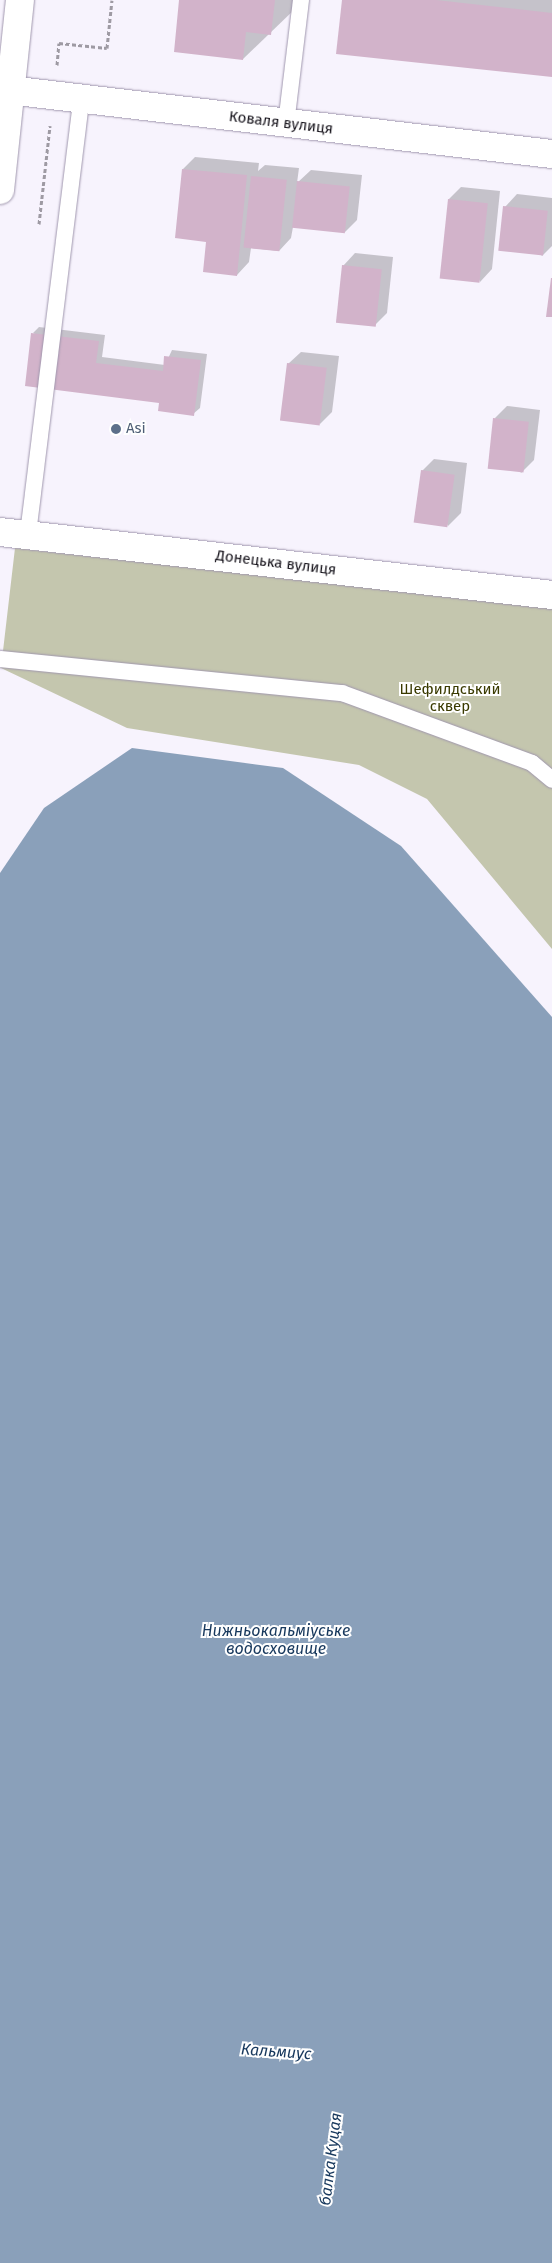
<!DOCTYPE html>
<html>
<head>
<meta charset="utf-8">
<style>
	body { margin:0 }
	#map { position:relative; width:552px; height:2263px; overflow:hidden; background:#f7f3fd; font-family:"Fira Sans",sans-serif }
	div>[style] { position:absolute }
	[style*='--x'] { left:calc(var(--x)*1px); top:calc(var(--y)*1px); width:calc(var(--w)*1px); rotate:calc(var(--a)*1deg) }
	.green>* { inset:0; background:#c4c6ae }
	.water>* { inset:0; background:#8aa0ba }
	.shadow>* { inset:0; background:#0003 }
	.building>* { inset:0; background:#d2b3ca; transform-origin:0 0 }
	.path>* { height:3px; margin-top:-1.5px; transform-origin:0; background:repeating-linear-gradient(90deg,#9e9aa3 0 4px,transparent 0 6.5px) }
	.roads { filter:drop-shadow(0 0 1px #a097ae) drop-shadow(0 0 1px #a097ae) }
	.lane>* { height:16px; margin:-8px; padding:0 8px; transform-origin:8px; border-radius:8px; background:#fff }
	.street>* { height:28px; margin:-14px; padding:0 14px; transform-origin:14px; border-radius:14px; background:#fff }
	.secondary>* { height:28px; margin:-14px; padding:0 14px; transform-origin:14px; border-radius:14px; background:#fff }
	.dots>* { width:14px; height:14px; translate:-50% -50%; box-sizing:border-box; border:2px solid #fff; border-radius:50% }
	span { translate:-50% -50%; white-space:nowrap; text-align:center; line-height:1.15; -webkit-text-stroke:4px #fff; paint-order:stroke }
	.street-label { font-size:15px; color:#16131b }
	.service-label { font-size:15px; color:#4e5e75 }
	.left { translate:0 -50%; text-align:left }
	.park-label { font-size:15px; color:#3a3a00 }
	.water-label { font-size:16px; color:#17385d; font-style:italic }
</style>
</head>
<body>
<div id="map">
	<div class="green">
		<div style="clip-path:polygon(15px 548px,552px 607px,552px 949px,427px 799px,359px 765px,127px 728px,1px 668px)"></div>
	</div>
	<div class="water">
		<div style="clip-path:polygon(132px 748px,283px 768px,401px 846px,552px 1017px,552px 2263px,0 2263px,0 873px,44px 808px)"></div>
	</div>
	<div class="shadow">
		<div style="clip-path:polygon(181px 0,297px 0,296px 8px,243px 59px)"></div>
		<div style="clip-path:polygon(344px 0,552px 0,552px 76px)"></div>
		<div style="clip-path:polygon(195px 157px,259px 163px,258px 171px,265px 165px,299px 168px,297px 183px,311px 170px,362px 175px,357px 220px,345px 232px,293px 227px,291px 238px,279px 251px,251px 248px,249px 262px,237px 275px,208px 241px,183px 169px)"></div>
		<div style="clip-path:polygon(461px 187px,500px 191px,492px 269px,480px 282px,449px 199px)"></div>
		<div style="clip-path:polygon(517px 194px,552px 198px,552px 246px,542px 256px,505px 207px)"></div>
		<div style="clip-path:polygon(355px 253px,393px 257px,387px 313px,375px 325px,343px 266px)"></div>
		<div style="clip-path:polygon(39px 327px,105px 335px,102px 357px,165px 365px,172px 350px,207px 354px,200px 408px,193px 414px,160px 402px,33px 333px)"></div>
		<div style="clip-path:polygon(301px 352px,339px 356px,332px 412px,320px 424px,288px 364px)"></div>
		<div style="clip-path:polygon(507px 406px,540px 410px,534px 460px,521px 473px,495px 418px)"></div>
		<div style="clip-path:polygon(434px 459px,467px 463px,461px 513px,448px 526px,422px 471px)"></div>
	</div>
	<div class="building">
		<div style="clip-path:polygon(179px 0,275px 0,271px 35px,246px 32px,243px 60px,174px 52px)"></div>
		<div style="clip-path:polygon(342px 0,436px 0,552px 13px,552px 77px,336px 54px)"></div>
		<div style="clip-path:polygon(182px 169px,247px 175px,237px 276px,203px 272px,206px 242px,175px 238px)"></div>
		<div style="left:251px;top:176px;width:36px;height:72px;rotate:6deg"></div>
		<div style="left:297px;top:181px;width:53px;height:47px;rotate:6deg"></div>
		<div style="left:448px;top:199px;width:40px;height:80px;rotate:6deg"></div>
		<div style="left:503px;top:206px;width:45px;height:45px;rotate:6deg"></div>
		<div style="left:342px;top:265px;width:40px;height:58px;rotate:6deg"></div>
		<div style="clip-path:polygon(551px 278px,552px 278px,552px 317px,546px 317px)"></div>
		<div style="clip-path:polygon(31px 333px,99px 341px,96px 363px,163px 371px,164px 356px,201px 360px,194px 416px,158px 411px,159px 403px,25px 386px)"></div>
		<div style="left:287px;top:363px;width:40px;height:58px;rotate:7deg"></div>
		<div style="left:493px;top:418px;width:36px;height:51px;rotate:6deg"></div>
		<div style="left:421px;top:470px;width:34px;height:53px;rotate:8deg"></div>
	</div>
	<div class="path">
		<div style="--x:57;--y:65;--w:22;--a:-85"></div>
		<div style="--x:59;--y:43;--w:48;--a:5.9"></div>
		<div style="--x:107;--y:48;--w:48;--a:-84.1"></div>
		<div style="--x:39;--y:224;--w:99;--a:-83.6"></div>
	</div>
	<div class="roads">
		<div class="lane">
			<div style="--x:286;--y:124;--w:125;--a:-83.1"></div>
			<div style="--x:28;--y:534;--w:437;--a:-83"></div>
			<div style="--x:0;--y:659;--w:344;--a:5.7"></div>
			<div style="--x:342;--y:693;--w:202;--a:20.2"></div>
			<div style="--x:532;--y:763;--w:26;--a:40"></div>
		</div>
		<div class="street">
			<div style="--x:0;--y:532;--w:556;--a:6.51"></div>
		</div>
		<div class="secondary">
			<div style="--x:0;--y:89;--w:556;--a:6.72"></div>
			<div style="--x:0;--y:190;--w:191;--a:-84"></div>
		</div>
	</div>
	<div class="dots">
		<div style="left:116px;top:429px;background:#5c6f8a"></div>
	</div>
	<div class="street-label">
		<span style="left:281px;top:123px;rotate:7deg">Коваля вулиця</span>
		<span style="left:276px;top:563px;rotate:7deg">Донецька вулиця</span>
	</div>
	<div class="service-label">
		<span class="left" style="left:126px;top:429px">Asi</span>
	</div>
	<div class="park-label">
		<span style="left:450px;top:698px">Шефилдський<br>сквер</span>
	</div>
	<div class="water-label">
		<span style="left:276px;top:1640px">Нижньокальміуське<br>водосховище</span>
		<span style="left:276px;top:2052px;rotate:4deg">Кальмиус</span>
		<span style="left:331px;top:2159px;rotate:-83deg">балка Куцая</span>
	</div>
</div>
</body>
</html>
